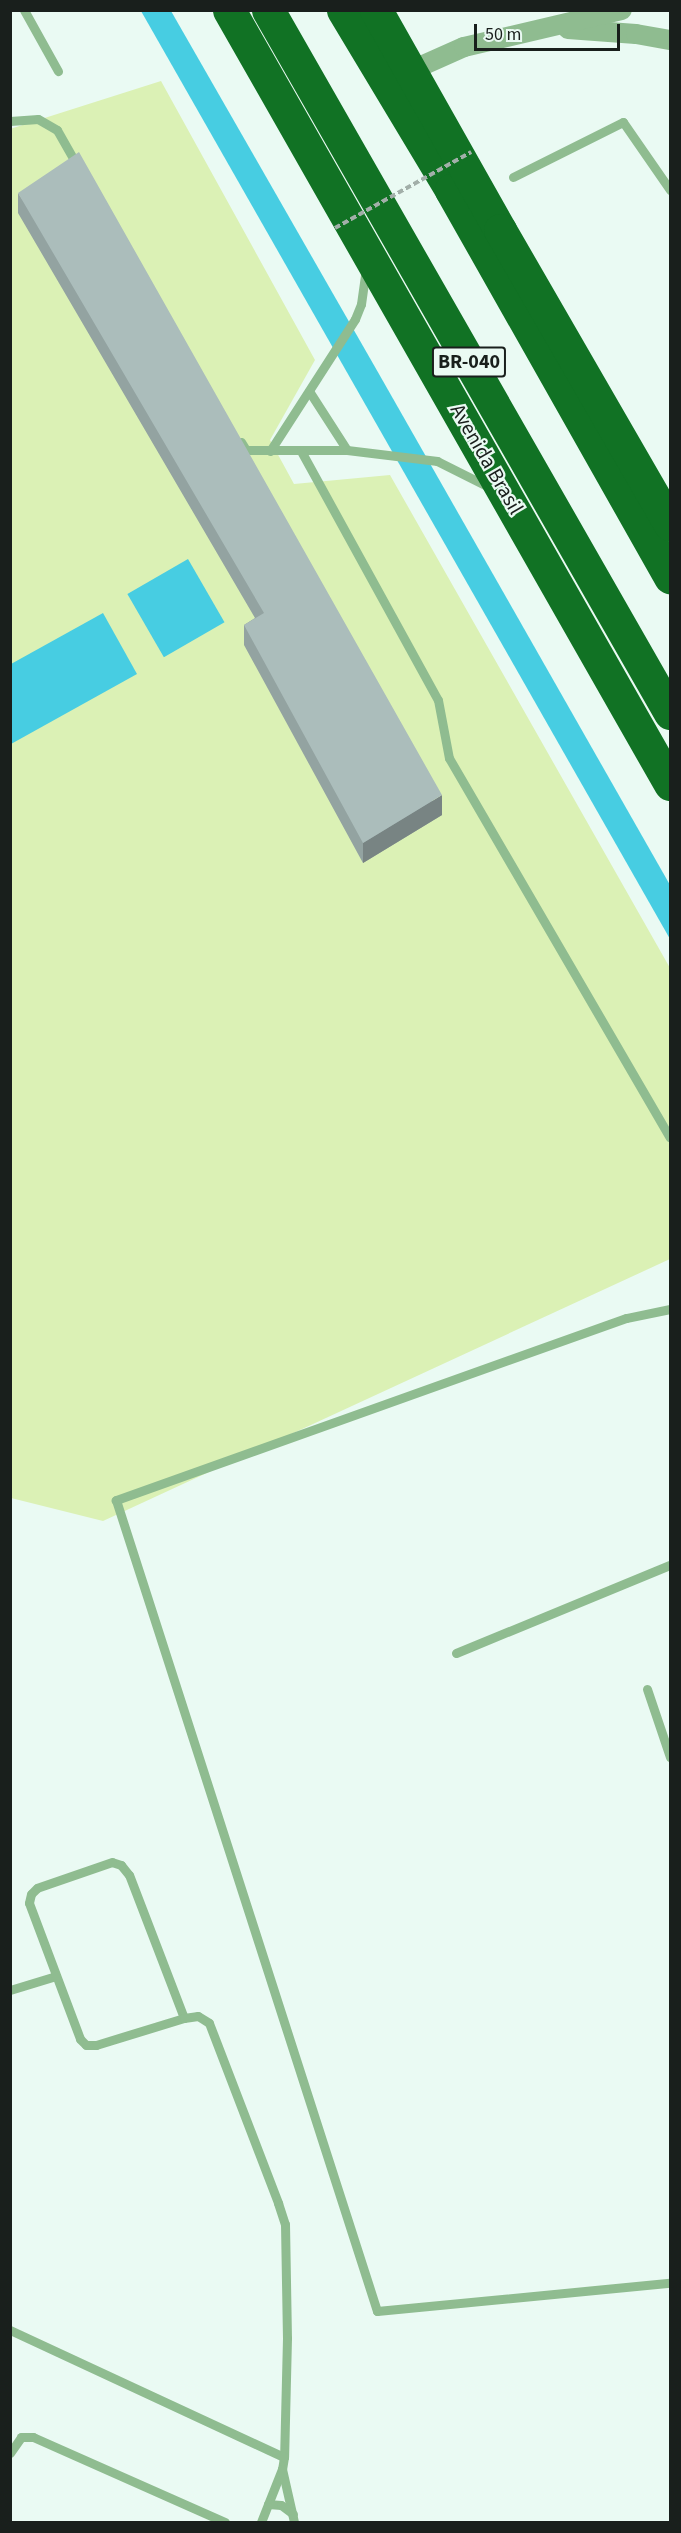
<!DOCTYPE html>
<html>
<head>
<meta charset="utf-8">
<style>
	body { margin:0 }
	#map { position:relative; width:681px; height:2533px; overflow:hidden; background:#eafaf3; font-family:"Source Sans 3",sans-serif }
	div>[style] { position:absolute }
	[style*='--x'] { left:calc(var(--x)*1px); top:calc(var(--y)*1px); width:calc(var(--w)*1px); rotate:calc(var(--a)*1deg) }
	.green>* { inset:0; background:#dbf1b5 }
	.water>* { inset:0; background:#47cde2; transform-origin:0 0 }
	.lane>* { height:9px; margin:-4.5px; padding:0 4.5px; transform-origin:4.5px; border-radius:4.5px; background:#8fbc90 }
	.street>* { height:20px; margin:-10px; padding:0 10px; transform-origin:10px; border-radius:10px; background:#8fbc90 }
	.highway>* { height:33px; margin:-16.5px; padding:0 16.5px; transform-origin:16.5px; border-radius:16.5px; background:#117224 }
	.path-bridge>* { height:4px; margin-top:-2px; transform-origin:0; background:repeating-linear-gradient(90deg,#a2afa9 0 6px,transparent 0 9px) }
	.wall>* { inset:0; background:#93a3a1 }
	.shaded-wall>* { inset:0; background:#788483 }
	.building>* { inset:0; background:#abbdbb }
	span { translate:-50% -50%; white-space:nowrap; text-align:center; line-height:1.15; -webkit-text-stroke:4.5px #eafaf3; paint-order:stroke }
	.shield-label span { padding:2px 4px; background:#eafaf3; border:2px solid; border-radius:4px; -webkit-text-stroke-width:0 }
	.shield-label { font-size:20px; color:#191f1c; font-weight:700 }
	.street-label { font-size:21px; color:#191f1c }
	.frame { position:absolute; inset:0; border:12px solid #191f1c; pointer-events:none }
	.scale { position:absolute; left:474px; top:24px; width:146px; height:27px; box-sizing:border-box; border:3px solid #191f1c; border-top:0; padding-left:8px; font-size:18px; line-height:21px; white-space:nowrap; color:#191f1c; -webkit-text-stroke:4px #eafaf3; paint-order:stroke }
</style>
</head>
<body>
<div id="map">
	<div class="green">
		<div style="clip-path:polygon(161px 81px,315px 360px,270px 440px,294px 484px,390px 475px,670px 968px,670px 1259px,103px 1521px,11px 1498px,10px 129px)"></div>
	</div>
	<div class="water">
		<div style="clip-path:polygon(141px 11px,171px 11px,375px 367px,670px 885px,670px 939px)"></div>
		<div style="left:188px;top:559px;width:73px;height:70px;rotate:60deg"></div>
		<div style="clip-path:polygon(103px 613px,137px 674px,11px 744px,11px 664px)"></div>
	</div>
	<div class="lane">
		<div style="--x:24;--y:10;--w:70;--a:60.9"></div>
		<div style="--x:10;--y:121;--w:28;--a:-4"></div>
		<div style="--x:38;--y:119;--w:22;--a:30"></div>
		<div style="--x:57;--y:130;--w:43;--a:60.4"></div>
		<div style="--x:513;--y:177;--w:123;--a:-26.6"></div>
		<div style="--x:623;--y:122;--w:83;--a:55.3"></div>
		<div style="--x:309;--y:391;--w:70;--a:57.2"></div>
		<div style="--x:241;--y:442;--w:9;--a:58"></div>
		<div style="--x:246;--y:450;--w:101;--a:0"></div>
		<div style="--x:347;--y:450;--w:91;--a:7"></div>
		<div style="--x:437;--y:461;--w:58;--a:26.6"></div>
		<div style="--x:270;--y:451;--w:157;--a:-57.2"></div>
		<div style="--x:355;--y:319;--w:16;--a:-68"></div>
		<div style="--x:361;--y:304;--w:34;--a:-82"></div>
		<div style="--x:301;--y:451;--w:284;--a:61.2"></div>
		<div style="--x:438;--y:700;--w:59;--a:79.3"></div>
		<div style="--x:449;--y:758;--w:439;--a:59.8"></div>
		<div style="--x:670;--y:1309;--w:45;--a:168.4"></div>
		<div style="--x:626;--y:1318;--w:542;--a:160.36"></div>
		<div style="--x:116;--y:1500;--w:852;--a:72.16"></div>
		<div style="--x:377;--y:2311;--w:294;--a:-5.5"></div>
		<div style="--x:456;--y:1653;--w:231;--a:-22.4"></div>
		<div style="--x:647;--y:1689;--w:72;--a:71.3"></div>
		<div style="--x:10;--y:1990;--w:48;--a:-16.9"></div>
		<div style="--x:184;--y:2018;--w:153;--a:-111"></div>
		<div style="--x:129;--y:1875;--w:13;--a:-129"></div>
		<div style="--x:121;--y:1865;--w:9;--a:-162"></div>
		<div style="--x:112;--y:1862;--w:79;--a:160.9"></div>
		<div style="--x:37;--y:1888;--w:8;--a:135"></div>
		<div style="--x:31;--y:1894;--w:9;--a:103"></div>
		<div style="--x:29;--y:1903;--w:145;--a:69.4"></div>
		<div style="--x:80;--y:2039;--w:8;--a:45"></div>
		<div style="--x:86;--y:2045;--w:10;--a:0"></div>
		<div style="--x:96;--y:2045;--w:92;--a:-17.1"></div>
		<div style="--x:184;--y:2018;--w:14;--a:-8"></div>
		<div style="--x:198;--y:2016;--w:13;--a:32"></div>
		<div style="--x:209;--y:2023;--w:193;--a:69"></div>
		<div style="--x:278;--y:2203;--w:22;--a:72"></div>
		<div style="--x:285;--y:2224;--w:114;--a:89"></div>
		<div style="--x:287;--y:2338;--w:119;--a:91.4"></div>
		<div style="--x:284;--y:2457;--w:12;--a:99"></div>
		<div style="--x:282;--y:2469;--w:57;--a:111.6"></div>
		<div style="--x:10;--y:2330;--w:302;--a:24.9"></div>
		<div style="--x:10;--y:2453;--w:19;--a:-55"></div>
		<div style="--x:21;--y:2437;--w:12;--a:0"></div>
		<div style="--x:33;--y:2437;--w:210;--a:23.9"></div>
		<div style="--x:282;--y:2469;--w:54;--a:77.2"></div>
		<div style="--x:268;--y:2504;--w:13;--a:4"></div>
		<div style="--x:281;--y:2505;--w:15;--a:37"></div>
	</div>
	<div class="street">
		<div style="--x:568;--y:29;--w:68;--a:4.2"></div>
		<div style="--x:636;--y:34;--w:35;--a:10"></div>
		<div style="--x:410;--y:71;--w:59;--a:-24"></div>
		<div style="--x:464;--y:47;--w:162;--a:-13.2"></div>
	</div>
	<div class="highway">
		<div style="--x:229;--y:10;--w:891;--a:60.33"></div>
		<div style="--x:268;--y:10;--w:810;--a:60.24"></div>
		<div style="--x:343;--y:10;--w:210;--a:59"></div>
		<div style="--x:451;--y:190;--w:445;--a:60.5"></div>
		<div style="--x:376;--y:10;--w:253;--a:60.6"></div>
		<div style="--x:500;--y:230;--w:340;--a:60"></div>
	</div>
	<div class="path-bridge">
		<div style="--x:335;--y:228;--w:156;--a:-29.2"></div>
	</div>
	<div class="wall">
		<div style="clip-path:polygon(18px 193px,442px 815px,363px 863px,244px 645px,244px 625px,255px 618px,18px 213px)"></div>
	</div>
	<div class="shaded-wall">
		<div style="clip-path:polygon(442px 795px,442px 815px,363px 863px,363px 843px)"></div>
	</div>
	<div class="building">
		<div style="clip-path:polygon(79px 152px,442px 795px,363px 843px,244px 625px,264px 613px,18px 193px)"></div>
	</div>
	<div class="shield-label">
		<span style="left:469px;top:362px">BR-040</span>
	</div>
	<div class="street-label">
		<span style="left:487px;top:459px;rotate:60deg">Avenida Brasil</span>
	</div>
	<div class="frame"></div>
	<div class="scale">50 m</div>
</div>
</body>
</html>
